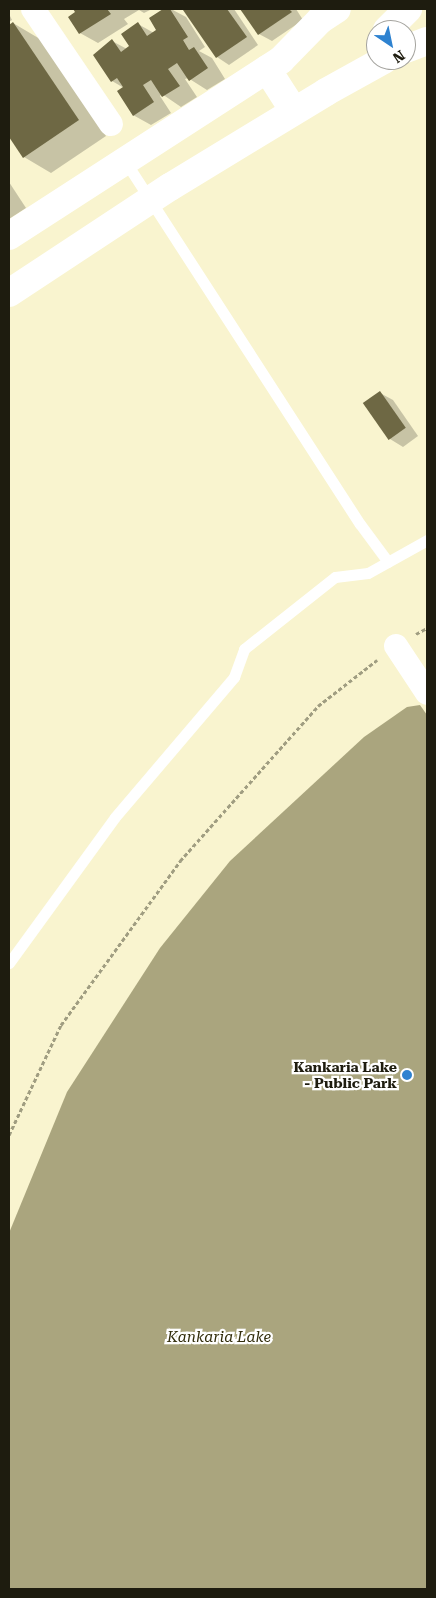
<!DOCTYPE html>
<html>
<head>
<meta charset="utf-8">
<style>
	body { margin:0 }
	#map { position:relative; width:436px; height:1598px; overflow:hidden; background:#f9f4cf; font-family:"Roboto Serif",serif }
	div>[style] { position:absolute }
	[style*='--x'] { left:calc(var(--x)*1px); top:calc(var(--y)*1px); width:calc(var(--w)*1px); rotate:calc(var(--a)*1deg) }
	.water>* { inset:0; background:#aaa57e }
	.shadow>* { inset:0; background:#0003 }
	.building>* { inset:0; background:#6e6844; transform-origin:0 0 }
	.path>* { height:3px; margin-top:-1.5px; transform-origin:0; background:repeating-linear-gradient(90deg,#a09d81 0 4px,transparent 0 6.5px) }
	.lane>* { height:11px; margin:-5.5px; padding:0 5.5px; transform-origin:5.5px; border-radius:5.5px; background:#fff }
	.street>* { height:24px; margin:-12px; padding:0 12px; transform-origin:12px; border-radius:12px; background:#fff }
	.secondary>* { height:28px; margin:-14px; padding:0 14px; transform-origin:14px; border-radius:14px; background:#fff }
	.dots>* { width:14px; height:14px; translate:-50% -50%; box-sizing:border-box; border:2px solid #fff; border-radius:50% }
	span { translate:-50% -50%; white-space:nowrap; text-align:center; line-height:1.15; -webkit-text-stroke:4.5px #fff; paint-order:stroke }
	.poi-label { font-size:14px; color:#1e1c0f; font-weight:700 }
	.right { translate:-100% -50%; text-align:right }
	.water-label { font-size:15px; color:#312c0a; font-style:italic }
	.frame { position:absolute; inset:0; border:10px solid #1e1c0f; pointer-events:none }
	.north { position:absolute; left:366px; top:20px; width:50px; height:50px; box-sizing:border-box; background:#fff; border:1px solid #a5a49f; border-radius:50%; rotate:146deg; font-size:14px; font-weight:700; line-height:20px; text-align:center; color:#1e1c0f }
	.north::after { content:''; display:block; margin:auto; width:18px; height:22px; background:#2e82d0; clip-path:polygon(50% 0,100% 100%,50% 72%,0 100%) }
</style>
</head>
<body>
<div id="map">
	<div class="water">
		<div style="clip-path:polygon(420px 705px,427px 715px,427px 1589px,9px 1589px,9px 1233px,67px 1092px,160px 948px,230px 861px,364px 737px,407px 707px)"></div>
	</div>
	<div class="shadow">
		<div style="clip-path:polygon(75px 9px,152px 9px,144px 13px,139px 10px,124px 19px,128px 24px,98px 43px,80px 33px)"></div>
		<div style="clip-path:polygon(165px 9px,171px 9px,186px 17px,205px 47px,199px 51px,212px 58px,225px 79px,207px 90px,188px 78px,185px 79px,197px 97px,181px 107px,162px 94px,160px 96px,171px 113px,151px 125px,133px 115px,124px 88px,112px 81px,112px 41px,127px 49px,131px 47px,138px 24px,154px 33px,158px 30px,150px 18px)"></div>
		<div style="clip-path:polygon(188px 9px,234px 9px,258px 45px,229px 65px,217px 57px,185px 11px)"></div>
		<div style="clip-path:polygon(242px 9px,296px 9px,303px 20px,272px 41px,259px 34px)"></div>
		<div style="clip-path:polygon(9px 14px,12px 20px,9px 22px)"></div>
		<div style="clip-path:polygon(13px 23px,40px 39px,106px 136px,51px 173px,24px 157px,9px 135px,9px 26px)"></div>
		<div style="clip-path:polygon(9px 182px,26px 208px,9px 219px)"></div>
		<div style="clip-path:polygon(380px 393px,393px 400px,418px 436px,403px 447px,390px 439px,364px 404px)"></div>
	</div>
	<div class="building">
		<div style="clip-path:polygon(73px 9px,107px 9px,111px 14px,79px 34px,68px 17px,75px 12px)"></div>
		<div style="clip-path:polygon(163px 9px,170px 9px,188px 37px,183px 40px,189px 50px,194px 47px,208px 68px,189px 81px,177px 63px,168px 69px,180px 86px,162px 97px,151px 80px,143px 85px,154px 102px,133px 116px,117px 91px,123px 87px,117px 78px,111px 82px,93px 55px,112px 39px,121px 52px,129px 46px,121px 34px,138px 22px,147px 36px,156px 30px,149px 18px)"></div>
		<div style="clip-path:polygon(186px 9px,227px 9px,247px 37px,216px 58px,183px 10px)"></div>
		<div style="clip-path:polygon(240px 9px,289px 9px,292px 12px,258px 35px)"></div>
		<div style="clip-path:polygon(13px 22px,79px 120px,23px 158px,9px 137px,9px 25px)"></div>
		<div style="left:380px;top:391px;width:45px;height:21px;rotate:55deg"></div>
	</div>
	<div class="path">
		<div style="--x:416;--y:634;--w:13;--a:-29"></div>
		<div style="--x:9;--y:1135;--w:122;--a:-64.7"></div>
		<div style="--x:61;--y:1025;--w:203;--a:-54"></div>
		<div style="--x:180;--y:861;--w:208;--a:-48.3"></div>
		<div style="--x:318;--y:706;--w:75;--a:-37.9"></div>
	</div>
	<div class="lane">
		<div style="--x:125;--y:161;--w:432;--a:57.1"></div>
		<div style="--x:360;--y:524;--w:47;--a:53.6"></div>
		<div style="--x:9;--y:963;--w:180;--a:-54"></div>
		<div style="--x:115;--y:817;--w:184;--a:-49.6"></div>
		<div style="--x:234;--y:677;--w:30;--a:-70"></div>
		<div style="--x:244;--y:649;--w:116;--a:-38.4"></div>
		<div style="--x:335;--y:577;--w:33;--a:-7"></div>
		<div style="--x:368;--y:573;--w:68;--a:-29.2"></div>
	</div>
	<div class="street">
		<div style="--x:33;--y:9;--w:139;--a:55.9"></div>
		<div style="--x:396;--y:646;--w:56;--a:56.6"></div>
	</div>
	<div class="secondary">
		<div style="--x:387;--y:30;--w:30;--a:-45"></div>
		<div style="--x:406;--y:49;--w:22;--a:-21"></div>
		<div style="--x:267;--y:69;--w:50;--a:57.3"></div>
		<div style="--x:9;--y:236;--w:324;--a:-32.9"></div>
		<div style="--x:281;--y:60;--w:56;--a:-45.7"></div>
		<div style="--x:320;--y:20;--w:20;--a:-33"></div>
		<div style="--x:9;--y:293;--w:193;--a:-33.4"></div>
		<div style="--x:170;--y:187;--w:183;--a:-31.3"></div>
		<div style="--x:326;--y:92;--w:66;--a:-28.9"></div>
	</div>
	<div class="dots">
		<div style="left:407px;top:1075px;background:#2e82d0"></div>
	</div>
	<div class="poi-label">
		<span class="right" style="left:397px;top:1075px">Kankaria Lake<br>- Public Park</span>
	</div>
	<div class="water-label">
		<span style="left:219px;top:1338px">Kankaria Lake</span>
	</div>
	<div class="frame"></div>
	<div class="north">N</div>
</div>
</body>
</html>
